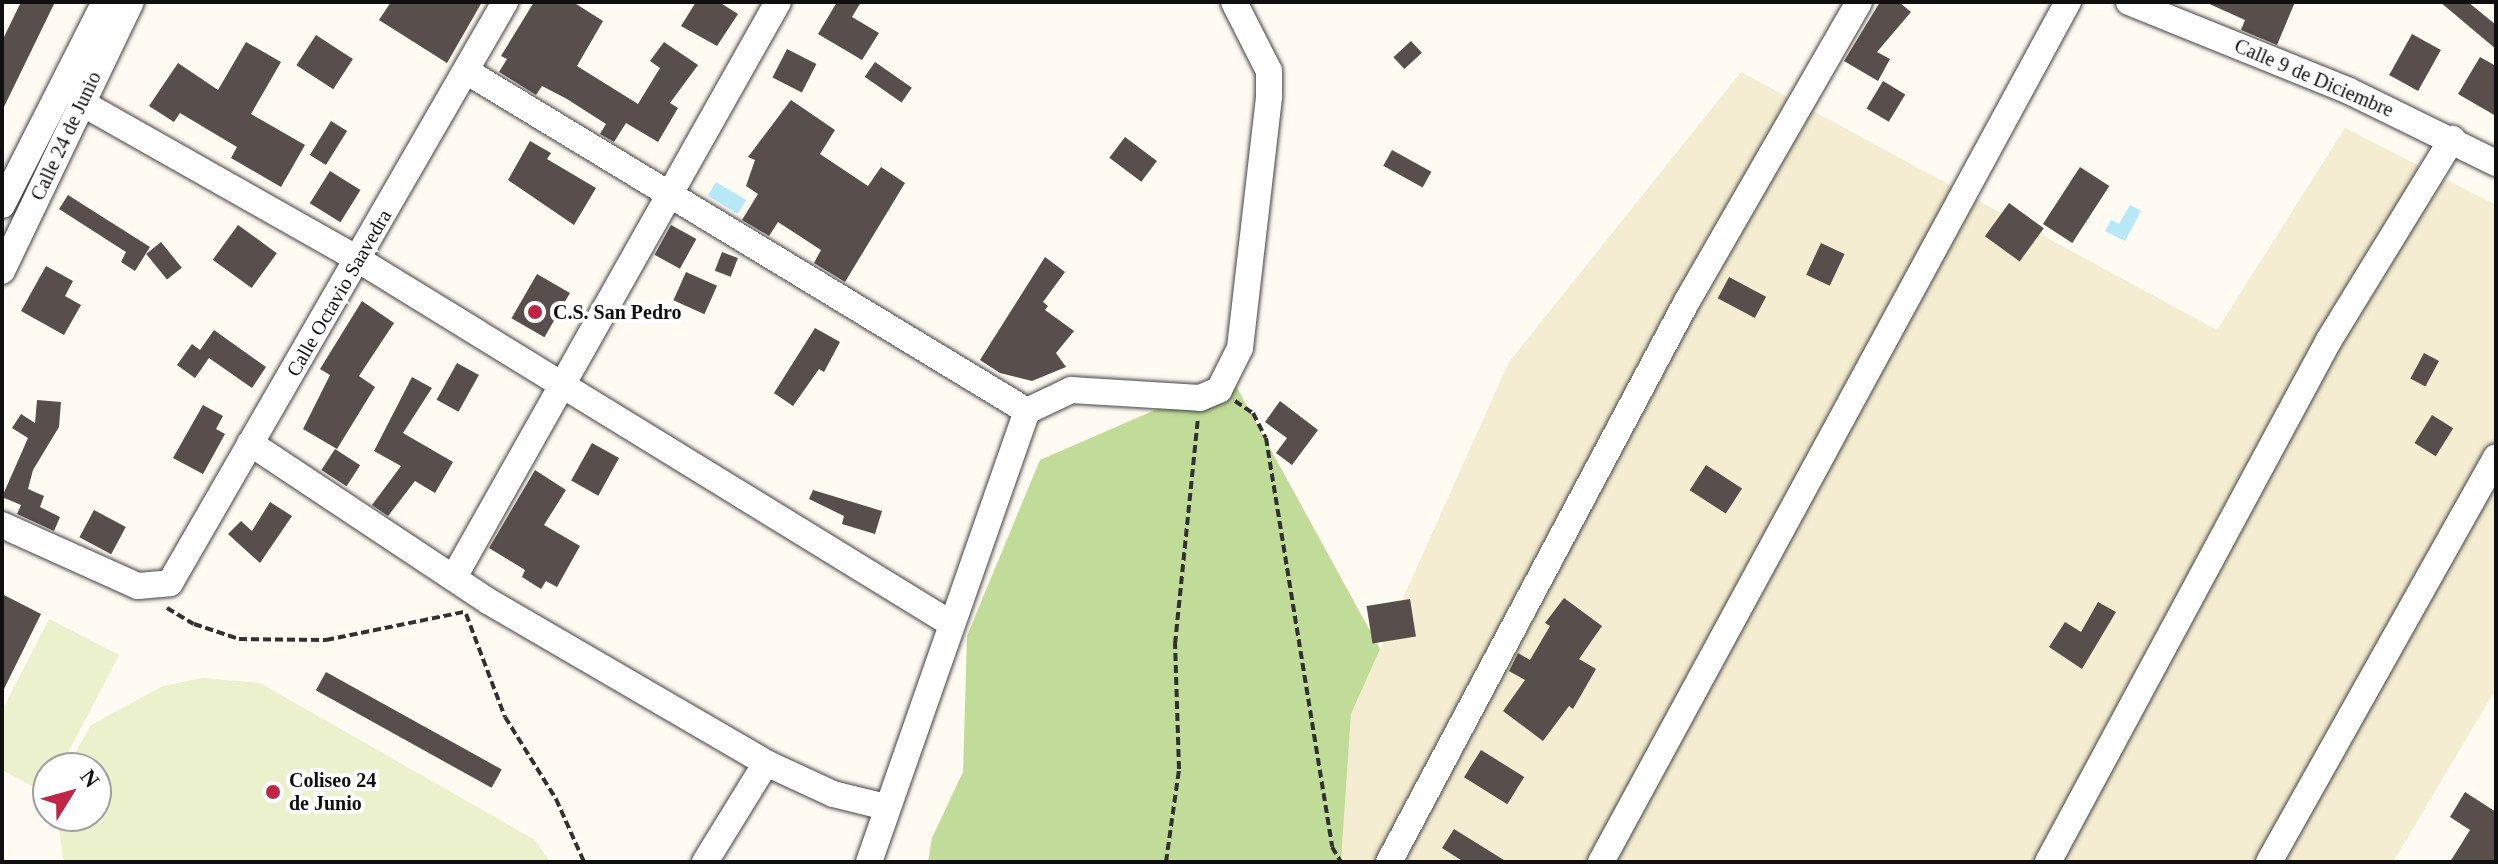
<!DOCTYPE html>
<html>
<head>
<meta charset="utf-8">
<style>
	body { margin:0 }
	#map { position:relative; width:2498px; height:864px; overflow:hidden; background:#fffaf2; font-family:"Times New Roman",serif }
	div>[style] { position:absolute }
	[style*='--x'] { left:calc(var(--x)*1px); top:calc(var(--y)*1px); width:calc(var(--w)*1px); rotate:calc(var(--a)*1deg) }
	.farmland>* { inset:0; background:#f5edd1 }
	.forest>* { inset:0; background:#c1db99 }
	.pitch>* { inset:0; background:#eaf1cc }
	.water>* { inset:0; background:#b6e8f7; transform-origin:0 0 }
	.building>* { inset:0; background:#584e4b; transform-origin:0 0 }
	.path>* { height:4px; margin-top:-2px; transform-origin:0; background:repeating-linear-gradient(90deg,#313131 0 8px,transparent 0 12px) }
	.roads { filter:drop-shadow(0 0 2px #424242) drop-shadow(0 0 2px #424242) }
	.minor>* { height:26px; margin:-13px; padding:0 13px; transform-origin:13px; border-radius:13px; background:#fff }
	.dots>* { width:22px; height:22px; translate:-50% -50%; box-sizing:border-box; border:4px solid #fff; border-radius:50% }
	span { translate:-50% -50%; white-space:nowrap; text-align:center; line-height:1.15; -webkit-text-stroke:8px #fff; paint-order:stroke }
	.street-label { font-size:20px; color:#0f0f0f }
	.poi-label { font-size:20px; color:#0f0f0f; font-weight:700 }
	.left { translate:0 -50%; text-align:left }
	.frame { position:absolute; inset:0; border:4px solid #0f0f0f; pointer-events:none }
	.north { position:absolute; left:32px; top:752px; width:80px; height:80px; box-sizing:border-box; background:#fff; border:2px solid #9f9f9f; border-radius:50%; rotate:53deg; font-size:22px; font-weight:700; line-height:32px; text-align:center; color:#0f0f0f }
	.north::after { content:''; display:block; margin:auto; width:28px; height:36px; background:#c12545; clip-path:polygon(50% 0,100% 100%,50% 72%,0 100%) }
</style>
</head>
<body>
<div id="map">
	<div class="farmland">
		<div style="clip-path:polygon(1741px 72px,2217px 330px,2345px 128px,2496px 205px,2496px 689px,2393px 862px,1341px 862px,1351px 714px,1509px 362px)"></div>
	</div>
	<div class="forest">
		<div style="clip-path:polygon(1231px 377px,1380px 649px,1351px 714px,1341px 862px,928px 862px,932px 838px,963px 772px,967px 636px,1040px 460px)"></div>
	</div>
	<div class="pitch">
		<div style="clip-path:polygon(49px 619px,119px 655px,60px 768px,48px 768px,47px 794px,2px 770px,2px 711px)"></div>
		<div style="clip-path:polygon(203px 678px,260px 683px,535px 840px,550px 862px,64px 862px,57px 816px,96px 816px,96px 768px,67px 768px,91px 725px,163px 686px)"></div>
	</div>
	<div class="water">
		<div style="left:716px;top:182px;width:35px;height:16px;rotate:31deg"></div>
		<div style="clip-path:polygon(2130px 205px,2141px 211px,2125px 241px,2105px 231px,2111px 220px,2119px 224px)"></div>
	</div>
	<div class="building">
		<div style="clip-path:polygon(21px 2px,55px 2px,2px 111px,2px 41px)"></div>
		<div style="clip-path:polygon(391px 2px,482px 2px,447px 63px,379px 20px)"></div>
		<div style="clip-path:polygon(534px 2px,573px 2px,603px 21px,577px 66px,638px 104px,660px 68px,650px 61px,664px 42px,698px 65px,670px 103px,678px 108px,658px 142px,626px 123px,614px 142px,600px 134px,606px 124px,567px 99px,542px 86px,536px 95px,499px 72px,507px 59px,501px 56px)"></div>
		<div style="clip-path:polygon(696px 2px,719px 2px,738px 14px,717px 46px,681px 26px)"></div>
		<div style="clip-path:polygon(837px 2px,861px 2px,852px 17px,879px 33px,862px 60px,818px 34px)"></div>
		<div style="clip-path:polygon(1880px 2px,1899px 2px,1911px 12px,1877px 52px,1890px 59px,1878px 81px,1844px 61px)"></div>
		<div style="clip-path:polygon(2205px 2px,2295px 2px,2277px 45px,2241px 30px,2245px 20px)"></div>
		<div style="clip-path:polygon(2440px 2px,2468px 2px,2496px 25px,2496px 49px)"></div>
		<div style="left:2412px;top:34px;width:33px;height:47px;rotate:29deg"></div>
		<div style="left:316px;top:35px;width:44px;height:36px;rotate:33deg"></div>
		<div style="left:1411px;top:41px;width:16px;height:24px;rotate:47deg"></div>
		<div style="clip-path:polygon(246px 42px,281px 62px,251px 114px,305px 145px,281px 187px,231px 158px,237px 147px,180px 113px,174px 122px,149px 106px,178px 63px,218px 90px)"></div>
		<div style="left:787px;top:49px;width:33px;height:32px;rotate:27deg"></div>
		<div style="clip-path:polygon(2480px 57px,2496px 66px,2496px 116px,2458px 94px)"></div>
		<div style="left:875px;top:62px;width:45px;height:18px;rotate:35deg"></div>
		<div style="left:1883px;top:81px;width:26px;height:32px;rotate:31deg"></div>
		<div style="clip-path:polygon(791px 100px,835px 130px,820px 154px,868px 186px,881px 167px,905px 183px,845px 282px,814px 263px,821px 250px,778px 222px,769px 236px,742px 220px,758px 194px,746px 186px,755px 160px,748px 157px)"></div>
		<div style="left:331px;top:121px;width:19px;height:40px;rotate:32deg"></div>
		<div style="left:1125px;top:137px;width:40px;height:26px;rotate:37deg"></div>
		<div style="clip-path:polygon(530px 141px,551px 153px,547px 159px,596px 188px,574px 225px,508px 180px)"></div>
		<div style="left:1392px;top:150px;width:45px;height:18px;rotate:29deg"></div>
		<div style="left:2080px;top:167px;width:35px;height:68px;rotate:33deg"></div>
		<div style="left:330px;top:171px;width:36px;height:38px;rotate:32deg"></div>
		<div style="clip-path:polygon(68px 195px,150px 247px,135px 271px,121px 262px,126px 252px,59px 209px)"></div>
		<div style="left:2009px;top:203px;width:43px;height:41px;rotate:36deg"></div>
		<div style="left:238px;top:225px;width:48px;height:43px;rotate:36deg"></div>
		<div style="left:671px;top:225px;width:29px;height:34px;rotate:29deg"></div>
		<div style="left:161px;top:242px;width:33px;height:19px;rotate:51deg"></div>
		<div style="left:1821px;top:243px;width:26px;height:35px;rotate:25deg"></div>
		<div style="left:722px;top:252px;width:17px;height:20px;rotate:21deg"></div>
		<div style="clip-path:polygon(1045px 257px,1065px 272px,1043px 302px,1048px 306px,1045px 310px,1074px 331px,1056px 353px,1066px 367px,1032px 381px,1000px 373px,980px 360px)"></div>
		<div style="clip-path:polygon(46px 266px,73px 281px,65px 296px,81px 305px,64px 335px,21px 311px)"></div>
		<div style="left:686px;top:272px;width:34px;height:31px;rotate:24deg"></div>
		<div style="left:537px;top:274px;width:38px;height:51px;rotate:30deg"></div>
		<div style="left:1729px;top:277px;width:42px;height:24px;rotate:28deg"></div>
		<div style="clip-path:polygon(362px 301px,394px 323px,359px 376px,375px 387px,337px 449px,303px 429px,330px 375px,320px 369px)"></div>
		<div style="clip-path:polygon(815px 328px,840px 342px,824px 372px,819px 369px,793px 406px,774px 393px)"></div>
		<div style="clip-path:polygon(214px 330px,266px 367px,252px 388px,209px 358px,195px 378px,177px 365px,192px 344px,200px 350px)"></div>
		<div style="left:2424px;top:353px;width:17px;height:29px;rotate:28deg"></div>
		<div style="left:457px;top:363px;width:25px;height:42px;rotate:29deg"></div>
		<div style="clip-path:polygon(412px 377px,432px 388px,403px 433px,453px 462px,435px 493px,415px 481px,388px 516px,372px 505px,401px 466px,374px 451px)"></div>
		<div style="clip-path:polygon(37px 400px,61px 402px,59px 427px,33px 470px,28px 489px,44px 496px,40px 507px,60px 517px,54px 531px,17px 514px,21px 505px,2px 497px,28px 438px,12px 428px,21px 414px,35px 423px)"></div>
		<div style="clip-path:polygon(1280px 401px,1318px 430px,1292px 465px,1276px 453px,1287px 438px,1265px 422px)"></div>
		<div style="clip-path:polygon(203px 405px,223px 416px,216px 429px,225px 434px,203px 474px,173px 458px)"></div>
		<div style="left:2432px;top:415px;width:25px;height:33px;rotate:32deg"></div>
		<div style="left:592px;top:443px;width:31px;height:43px;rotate:29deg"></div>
		<div style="left:335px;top:449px;width:30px;height:25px;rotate:33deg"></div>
		<div style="left:1706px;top:465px;width:43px;height:30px;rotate:33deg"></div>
		<div style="clip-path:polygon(535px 470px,566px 490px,544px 525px,580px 546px,557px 587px,546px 581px,541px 589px,522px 577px,525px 570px,489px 548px)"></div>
		<div style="clip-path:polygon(813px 490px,882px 511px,875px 534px,842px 524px,844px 516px,809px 499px)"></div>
		<div style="clip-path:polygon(270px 502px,292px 516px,260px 563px,228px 534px,241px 521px,252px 531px)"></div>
		<div style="left:94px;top:510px;width:36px;height:31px;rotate:28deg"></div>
		<div style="clip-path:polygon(2px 594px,41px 614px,2px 693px)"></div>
		<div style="clip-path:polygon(1564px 598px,1602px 626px,1579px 659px,1596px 669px,1573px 709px,1569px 706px,1543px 741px,1503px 711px,1525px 680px,1509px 671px,1518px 653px,1530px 660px,1550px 626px,1545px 623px)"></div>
		<div style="left:1410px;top:599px;width:38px;height:44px;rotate:81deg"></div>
		<div style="clip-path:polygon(2098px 602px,2116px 612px,2082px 669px,2049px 647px,2065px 622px,2081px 632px)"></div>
		<div style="left:326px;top:672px;width:201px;height:21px;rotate:29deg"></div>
		<div style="left:1481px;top:750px;width:51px;height:32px;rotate:32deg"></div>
		<div style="clip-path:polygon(2465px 792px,2496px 812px,2496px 862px,2450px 862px,2470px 830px,2450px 817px)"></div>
		<div style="clip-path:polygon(1454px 829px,1507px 862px,1464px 862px,1442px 848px)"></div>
	</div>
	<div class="path">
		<div style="--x:1235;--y:401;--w:22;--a:34"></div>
		<div style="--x:1253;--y:413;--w:28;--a:63"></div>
		<div style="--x:1266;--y:438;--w:414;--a:80.8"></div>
		<div style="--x:1332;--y:847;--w:17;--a:59"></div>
		<div style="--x:167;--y:608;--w:31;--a:31"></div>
		<div style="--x:194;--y:624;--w:47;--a:18.4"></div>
		<div style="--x:239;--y:639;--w:87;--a:0.7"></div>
		<div style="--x:326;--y:640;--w:141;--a:-11.5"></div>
		<div style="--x:466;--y:614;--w:110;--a:69.3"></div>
		<div style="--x:505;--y:717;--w:97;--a:58.1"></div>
		<div style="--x:556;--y:799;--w:69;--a:66"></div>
		<div style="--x:1166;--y:862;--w:94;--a:-82"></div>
		<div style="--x:1179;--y:769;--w:125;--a:-91.8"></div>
		<div style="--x:1175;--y:644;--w:227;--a:-84.2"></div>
	</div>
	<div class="roads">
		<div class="minor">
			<div style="--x:2129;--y:2;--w:237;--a:22"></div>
			<div style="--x:2349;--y:91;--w:164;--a:26.1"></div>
			<div style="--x:466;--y:71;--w:656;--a:31.22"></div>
			<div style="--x:82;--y:103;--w:318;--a:29.5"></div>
			<div style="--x:359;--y:260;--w:694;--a:31.56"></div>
			<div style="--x:2;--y:205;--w:228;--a:-63.1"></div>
			<div style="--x:2;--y:271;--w:298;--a:-64.4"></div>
			<div style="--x:250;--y:443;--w:286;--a:33.6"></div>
			<div style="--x:488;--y:601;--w:322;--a:30.2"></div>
			<div style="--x:766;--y:763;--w:74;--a:24.8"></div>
			<div style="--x:833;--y:794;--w:55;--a:13.8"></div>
			<div style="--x:2;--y:525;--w:149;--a:24.2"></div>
			<div style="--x:138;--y:586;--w:32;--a:-5"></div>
			<div style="--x:170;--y:583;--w:671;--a:-60.03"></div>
			<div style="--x:454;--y:577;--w:660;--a:-60.6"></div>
			<div style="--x:705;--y:862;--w:116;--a:-58.4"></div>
			<div style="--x:869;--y:862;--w:478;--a:-70.7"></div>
			<div style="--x:1027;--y:411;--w:49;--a:-25.5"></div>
			<div style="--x:1071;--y:390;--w:129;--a:3.5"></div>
			<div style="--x:1200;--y:398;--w:21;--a:-23"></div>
			<div style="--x:1219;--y:390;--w:47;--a:-63.4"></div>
			<div style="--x:1240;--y:348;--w:254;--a:-83.4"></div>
			<div style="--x:1269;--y:96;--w:25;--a:-90"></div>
			<div style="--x:1269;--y:71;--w:77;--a:-116.9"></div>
			<div style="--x:1389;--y:862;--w:633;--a:-62.02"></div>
			<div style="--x:1686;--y:303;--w:347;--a:-60.1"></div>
			<div style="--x:1601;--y:862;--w:979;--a:-61.5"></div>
			<div style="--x:2048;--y:862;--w:593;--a:-61.71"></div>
			<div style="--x:2329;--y:340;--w:236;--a:-58.5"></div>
			<div style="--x:2269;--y:862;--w:464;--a:-60.7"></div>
		</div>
	</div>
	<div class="dots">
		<div style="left:535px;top:312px;background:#c12545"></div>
		<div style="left:273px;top:792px;background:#c12545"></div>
	</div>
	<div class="street-label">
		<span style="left:2314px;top:78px;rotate:23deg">Calle 9 de Diciembre</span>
		<span style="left:66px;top:136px;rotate:-65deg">Calle 24 de Junio</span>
		<span style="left:339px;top:293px;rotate:-60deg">Calle Octavio Saavedra</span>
	</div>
	<div class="poi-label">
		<span class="left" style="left:553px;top:312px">C.S. San Pedro</span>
		<span class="left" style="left:289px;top:792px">Coliseo 24<br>de Junio</span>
	</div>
	<div class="frame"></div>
	<div class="north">N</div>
</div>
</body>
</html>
